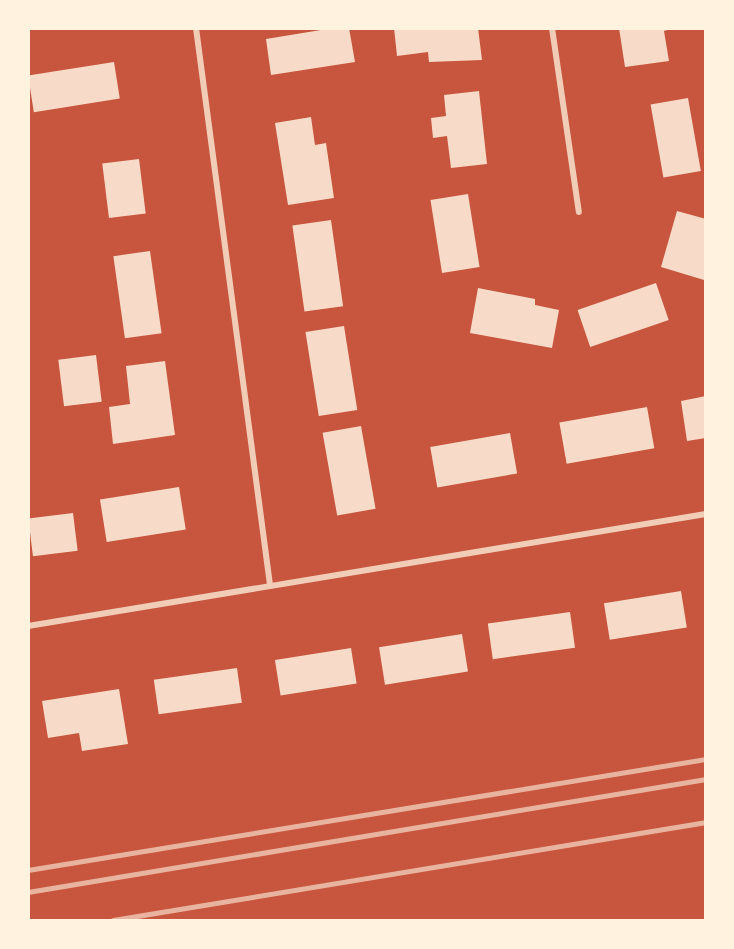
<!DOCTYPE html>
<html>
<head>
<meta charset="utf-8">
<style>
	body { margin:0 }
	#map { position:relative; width:734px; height:949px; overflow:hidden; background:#c8553d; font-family:Raleway,sans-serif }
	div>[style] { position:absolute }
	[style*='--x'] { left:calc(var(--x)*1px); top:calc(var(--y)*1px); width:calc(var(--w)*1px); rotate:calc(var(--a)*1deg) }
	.building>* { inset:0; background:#f7dbc8; transform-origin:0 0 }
	.minor>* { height:6px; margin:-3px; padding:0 3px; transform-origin:3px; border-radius:3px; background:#f1ccb7 }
	.rail>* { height:4.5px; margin:-2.25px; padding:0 2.25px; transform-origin:2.25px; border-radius:2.25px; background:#e9b49f }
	span { translate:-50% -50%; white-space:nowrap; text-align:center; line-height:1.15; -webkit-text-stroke:4.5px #fff3e0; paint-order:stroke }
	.frame { position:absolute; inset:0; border:30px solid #fff3e0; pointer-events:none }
</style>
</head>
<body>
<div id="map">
	<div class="building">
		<div style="clip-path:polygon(333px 28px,349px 28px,355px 62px,271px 75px,266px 39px)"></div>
		<div style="clip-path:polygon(394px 28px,478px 28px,482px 60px,429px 62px,428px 52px,397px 56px)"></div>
		<div style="clip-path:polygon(619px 28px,674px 28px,664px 31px,669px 61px,625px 67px)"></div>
		<div style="left:114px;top:62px;width:37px;height:87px;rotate:81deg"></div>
		<div style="clip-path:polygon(479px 91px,487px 164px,451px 168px,447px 136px,433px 138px,431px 118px,446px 116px,444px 95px)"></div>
		<div style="left:688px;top:98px;width:74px;height:38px;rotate:80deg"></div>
		<div style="clip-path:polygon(311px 117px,315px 145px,326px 143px,334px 198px,288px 205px,275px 123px)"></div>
		<div style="left:139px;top:159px;width:55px;height:37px;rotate:83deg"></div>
		<div style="left:468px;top:194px;width:74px;height:38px;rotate:81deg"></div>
		<div style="clip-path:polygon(677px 211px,706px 219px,704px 280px,661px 267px)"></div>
		<div style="left:331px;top:220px;width:87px;height:39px;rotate:82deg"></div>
		<div style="left:150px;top:251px;width:83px;height:37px;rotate:82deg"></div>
		<div style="left:656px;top:283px;width:39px;height:83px;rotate:71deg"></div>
		<div style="clip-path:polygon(478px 288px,535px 299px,535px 305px,559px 310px,552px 348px,470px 333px)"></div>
		<div style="left:344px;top:326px;width:85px;height:39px;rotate:81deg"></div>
		<div style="left:96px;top:355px;width:47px;height:38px;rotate:83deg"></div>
		<div style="clip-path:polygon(165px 361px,175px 435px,113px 444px,109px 407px,130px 404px,126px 366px)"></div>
		<div style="clip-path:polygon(706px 396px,706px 438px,687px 441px,681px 401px)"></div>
		<div style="left:647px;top:407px;width:42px;height:89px;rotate:80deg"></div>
		<div style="left:361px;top:426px;width:84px;height:39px;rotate:80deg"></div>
		<div style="left:510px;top:433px;width:41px;height:81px;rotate:80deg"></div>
		<div style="left:179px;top:487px;width:43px;height:80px;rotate:81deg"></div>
		<div style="left:73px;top:513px;width:38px;height:45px;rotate:83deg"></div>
		<div style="left:681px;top:591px;width:37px;height:78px;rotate:81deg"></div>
		<div style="left:570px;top:612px;width:36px;height:83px;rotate:82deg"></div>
		<div style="left:462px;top:634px;width:38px;height:84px;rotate:81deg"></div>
		<div style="left:351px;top:648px;width:36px;height:77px;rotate:81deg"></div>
		<div style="left:237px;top:668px;width:35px;height:84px;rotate:82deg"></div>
		<div style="clip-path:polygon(119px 689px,128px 744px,82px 751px,79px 733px,48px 738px,42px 701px)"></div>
	</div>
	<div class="minor">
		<div style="--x:196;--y:28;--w:562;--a:82.43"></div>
		<div style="--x:552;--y:28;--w:186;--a:81.7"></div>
		<div style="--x:28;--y:626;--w:687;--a:-9.38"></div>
	</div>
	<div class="rail">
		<div style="--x:28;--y:870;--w:687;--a:-9.3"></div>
		<div style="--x:28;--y:892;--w:687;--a:-9.46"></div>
		<div style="--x:113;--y:920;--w:601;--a:-9.38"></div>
	</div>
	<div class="frame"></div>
</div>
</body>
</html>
